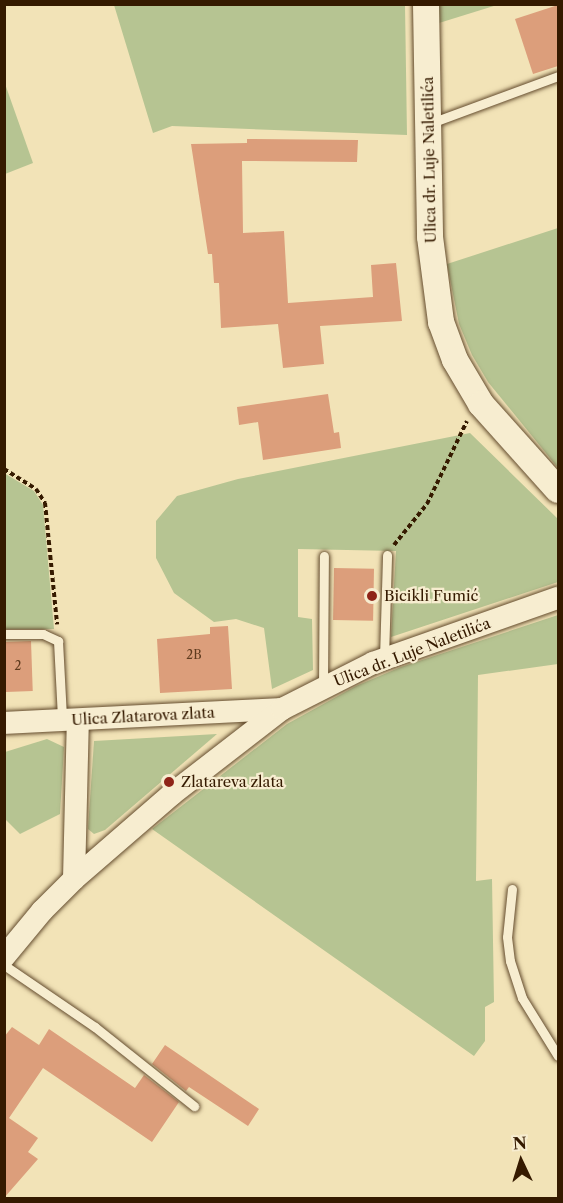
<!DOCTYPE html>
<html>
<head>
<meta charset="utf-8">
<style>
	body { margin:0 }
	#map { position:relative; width:563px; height:1203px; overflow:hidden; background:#f2e3b7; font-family:"Libre Caslon Text",serif }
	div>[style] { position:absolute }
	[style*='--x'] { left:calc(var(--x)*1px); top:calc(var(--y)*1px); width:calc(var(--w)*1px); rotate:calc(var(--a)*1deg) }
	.green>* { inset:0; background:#b6c492 }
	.building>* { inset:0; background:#dc9e7b; transform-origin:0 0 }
	.path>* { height:4px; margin-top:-2px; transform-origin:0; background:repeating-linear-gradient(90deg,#351a00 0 4.5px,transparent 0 7.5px) }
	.roads { filter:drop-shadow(0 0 2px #644c2e) drop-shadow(0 0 2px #644c2e) }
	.service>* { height:9px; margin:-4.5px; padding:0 4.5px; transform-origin:4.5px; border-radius:4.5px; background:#f7edd0 }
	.tertiary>* { height:22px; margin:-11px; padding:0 11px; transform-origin:11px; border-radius:11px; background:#f7edd0 }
	.secondary>* { height:26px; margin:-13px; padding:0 13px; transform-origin:13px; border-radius:13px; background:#f7edd0 }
	.dots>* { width:16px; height:16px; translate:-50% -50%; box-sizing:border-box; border:3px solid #f7edd0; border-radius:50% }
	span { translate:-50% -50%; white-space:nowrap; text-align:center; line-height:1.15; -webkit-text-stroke:4.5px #f7edd0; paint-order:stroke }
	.number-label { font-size:12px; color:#5f3b1f }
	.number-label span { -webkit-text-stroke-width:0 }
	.street-label { font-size:15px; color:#351a00 }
	.poi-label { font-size:15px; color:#351a00 }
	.left { translate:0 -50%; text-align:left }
	.frame { position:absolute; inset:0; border:6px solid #351a00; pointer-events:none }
	.north { position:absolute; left:491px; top:1131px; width:60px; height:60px; -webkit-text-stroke:4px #f7edd0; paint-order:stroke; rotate:356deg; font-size:16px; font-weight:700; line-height:24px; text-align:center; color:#351a00 }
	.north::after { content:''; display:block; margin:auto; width:21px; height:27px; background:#351a00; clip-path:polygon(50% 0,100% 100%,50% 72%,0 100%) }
</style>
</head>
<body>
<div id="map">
	<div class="green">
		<div style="clip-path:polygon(114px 5px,405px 5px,407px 135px,172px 126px,153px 133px)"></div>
		<div style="clip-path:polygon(439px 5px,439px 4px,497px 5px,439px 23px)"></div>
		<div style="clip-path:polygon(4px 81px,33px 163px,5px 174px,4px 174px)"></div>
		<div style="clip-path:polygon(558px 228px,558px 468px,488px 382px,472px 355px,459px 324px,447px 264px)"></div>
		<div style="clip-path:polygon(470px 433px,558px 519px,558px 582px,391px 637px,396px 551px,298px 549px,298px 617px,312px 619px,313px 670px,272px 689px,264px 628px,236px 619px,214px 622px,174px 593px,156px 558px,156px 521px,177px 496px,238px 479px)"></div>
		<div style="clip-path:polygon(4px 473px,34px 491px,43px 505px,54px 629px,5px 629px)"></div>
		<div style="clip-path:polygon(558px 615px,558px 664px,478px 675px,476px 881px,492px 879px,494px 1002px,485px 1007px,485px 1041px,474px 1056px,152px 829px,287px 724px,356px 686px,401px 667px)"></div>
		<div style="clip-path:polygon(217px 734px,105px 830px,94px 834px,88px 829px,94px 741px)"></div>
		<div style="clip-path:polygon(47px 739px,64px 747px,60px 814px,20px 834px,5px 819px,5px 752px)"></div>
	</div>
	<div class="building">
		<div style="clip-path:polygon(558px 5px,558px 66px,533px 74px,515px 19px)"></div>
		<div style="clip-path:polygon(247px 139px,358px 140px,357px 162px,242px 161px,243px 233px,284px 231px,288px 303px,373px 297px,371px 265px,396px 263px,402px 321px,320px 326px,324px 364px,283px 368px,278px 324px,221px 328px,219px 283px,214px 283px,212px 254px,208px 254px,191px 144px,247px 143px)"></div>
		<div style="clip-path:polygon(328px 394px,334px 433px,339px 432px,341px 448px,263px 460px,258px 422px,239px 425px,237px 407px)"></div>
		<div style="left:334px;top:568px;width:40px;height:52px;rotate:1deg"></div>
		<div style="clip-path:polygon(228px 626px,232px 689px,160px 693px,157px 639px,210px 634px,210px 627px)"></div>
		<div style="left:31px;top:641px;width:50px;height:27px;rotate:88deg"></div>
		<div style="clip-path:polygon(12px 1027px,39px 1045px,49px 1029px,135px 1088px,144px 1075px,179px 1102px,152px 1142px,43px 1068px,9px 1118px,38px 1138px,28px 1152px,38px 1159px,4px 1198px,4px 1037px)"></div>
		<div style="clip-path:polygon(165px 1045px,259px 1109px,248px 1126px,189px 1087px,186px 1091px,152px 1064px)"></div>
	</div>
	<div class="path">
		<div style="--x:4;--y:469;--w:38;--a:32"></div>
		<div style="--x:36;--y:489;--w:17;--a:57"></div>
		<div style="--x:45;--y:503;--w:122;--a:84.3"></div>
		<div style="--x:394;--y:545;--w:53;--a:-51.2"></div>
		<div style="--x:427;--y:504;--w:92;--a:-64.3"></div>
	</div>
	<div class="roads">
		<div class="service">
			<div style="--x:431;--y:123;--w:135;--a:-20.3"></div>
			<div style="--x:4;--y:634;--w:39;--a:0"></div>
			<div style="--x:43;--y:634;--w:17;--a:25"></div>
			<div style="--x:58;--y:641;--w:77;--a:87"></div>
			<div style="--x:384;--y:658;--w:103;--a:-88.3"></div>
			<div style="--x:323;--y:686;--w:130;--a:-89.6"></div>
			<div style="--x:512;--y:889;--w:48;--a:95.9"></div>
			<div style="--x:507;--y:937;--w:24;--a:83"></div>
			<div style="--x:510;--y:961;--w:39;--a:72"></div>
			<div style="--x:522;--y:998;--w:68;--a:58.2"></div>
			<div style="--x:4;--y:965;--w:110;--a:34.3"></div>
			<div style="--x:95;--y:1027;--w:127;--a:38.6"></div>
		</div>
		<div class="tertiary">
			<div style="--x:4;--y:723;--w:278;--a:-2.9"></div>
			<div style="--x:74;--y:879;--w:159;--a:-88.6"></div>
			<div style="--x:4;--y:957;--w:60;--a:-50.4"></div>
			<div style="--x:42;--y:911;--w:45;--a:-45"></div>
			<div style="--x:74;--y:879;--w:130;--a:-40.9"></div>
			<div style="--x:172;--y:794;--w:139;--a:-37.7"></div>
			<div style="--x:282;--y:709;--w:102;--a:-26.8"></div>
			<div style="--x:373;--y:663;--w:196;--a:-19.4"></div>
		</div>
		<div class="secondary">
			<div style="--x:426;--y:4;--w:233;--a:89"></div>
			<div style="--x:430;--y:237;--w:86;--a:82.6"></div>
			<div style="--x:441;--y:322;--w:40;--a:69.8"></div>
			<div style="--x:455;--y:360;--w:51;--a:59.4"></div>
			<div style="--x:481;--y:404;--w:115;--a:48.2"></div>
		</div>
	</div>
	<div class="dots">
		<div style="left:372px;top:596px;background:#8f2418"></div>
		<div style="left:169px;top:782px;background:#8f2418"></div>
	</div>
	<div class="number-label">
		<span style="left:194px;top:655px">2B</span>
		<span style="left:18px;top:666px">2</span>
	</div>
	<div class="street-label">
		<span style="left:429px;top:160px;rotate:-91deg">Ulica dr. Luje Naletilića</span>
		<span style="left:412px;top:652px;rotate:-21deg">Ulica dr. Luje Naletilića</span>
		<span style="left:143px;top:716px;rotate:-3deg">Ulica Zlatarova zlata</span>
	</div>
	<div class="poi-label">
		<span class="left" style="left:384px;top:596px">Bicikli Fumić</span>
		<span class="left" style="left:181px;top:782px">Zlatareva zlata</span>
	</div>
	<div class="frame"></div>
	<div class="north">N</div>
</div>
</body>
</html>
